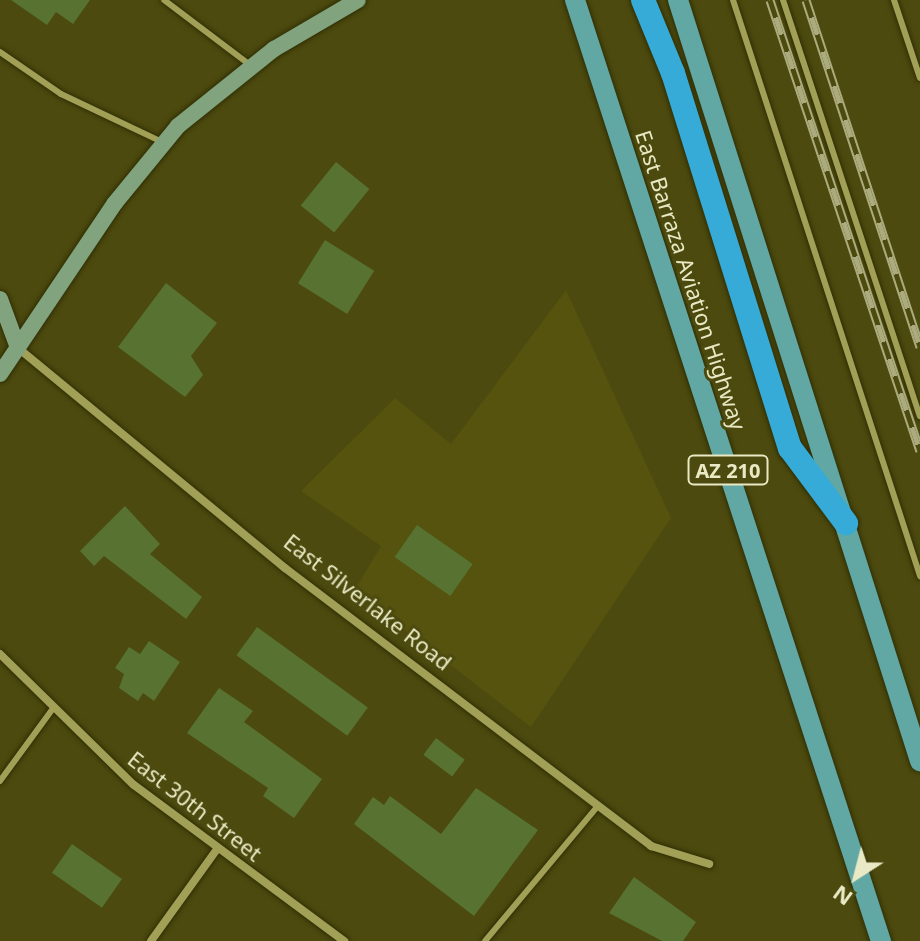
<!DOCTYPE html>
<html>
<head>
<meta charset="utf-8">
<style>
	body { margin:0 }
	#map { position:relative; width:920px; height:941px; overflow:hidden; background:#4c4a0e; font-family:"Noto Sans",sans-serif }
	div>[style] { position:absolute }
	[style*='--x'] { left:calc(var(--x)*1px); top:calc(var(--y)*1px); width:calc(var(--w)*1px); rotate:calc(var(--a)*1deg) }
	.built>* { inset:0; background:#55530d }
	.building>* { inset:0; background:#577231; transform-origin:0 0 }
	.roads { filter:drop-shadow(0 0 2px #302f06) drop-shadow(0 0 2px #302f06) }
	.lane>* { height:6px; margin:-3px; padding:0 3px; transform-origin:3px; border-radius:3px; background:#a1a056 }
	.street>* { height:8px; margin:-4px; padding:0 4px; transform-origin:4px; border-radius:4px; background:#a1a056 }
	.secondary>* { height:16px; margin:-8px; padding:0 8px; transform-origin:8px; border-radius:8px; background:#81a37d }
	.primary>* { height:20px; margin:-10px; padding:0 10px; transform-origin:10px; border-radius:10px; background:#61a7a3 }
	.highway>* { height:24px; margin:-12px; padding:0 12px; transform-origin:12px; border-radius:12px; background:#37abd7 }
	.rail>* { height:9px; margin-top:-4.5px; transform-origin:0; background:repeating-linear-gradient(90deg,#4c4a0e 0 18px,#abab7d 0 36px); box-sizing:border-box; border-block:2px solid #abab7d }
	span { translate:-50% -50%; white-space:nowrap; text-align:center; line-height:1.15; -webkit-text-stroke:6px #4c4a0e; paint-order:stroke }
	.shield-label span { padding:2px 6px; background:#4c4a0e; border:2px solid; border-radius:6px; -webkit-text-stroke-width:0 }
	.shield-label { font-size:20px; color:#e9eac5; font-weight:700 }
	.street-label { font-size:22px; color:#e9eac5 }
	.north { position:absolute; left:816px; top:837px; width:80px; height:80px; -webkit-text-stroke:6px #4c4a0e; paint-order:stroke; rotate:216deg; font-size:22px; font-weight:700; line-height:32px; text-align:center; color:#e9eac5 }
	.north::after { content:''; display:block; margin:auto; width:28px; height:36px; background:#e9eac5; clip-path:polygon(50% 0,100% 100%,50% 72%,0 100%) }
</style>
</head>
<body>
<div id="map">
	<div class="built">
		<div style="clip-path:polygon(566px 290px,671px 518px,531px 727px,354px 591px,381px 546px,301px 491px,395px 398px,451px 444px)"></div>
	</div>
	<div class="building">
		<div style="clip-path:polygon(11px 0,90px 0,73px 24px,56px 12px,47px 25px)"></div>
		<div style="left:336px;top:162px;width:43px;height:56px;rotate:39deg"></div>
		<div style="left:325px;top:240px;width:58px;height:51px;rotate:32deg"></div>
		<div style="clip-path:polygon(166px 283px,217px 323px,191px 356px,203px 375px,185px 397px,118px 347px)"></div>
		<div style="clip-path:polygon(125px 506px,160px 544px,150px 554px,202px 597px,186px 619px,104px 556px,94px 566px,80px 551px)"></div>
		<div style="left:417px;top:525px;width:68px;height:39px;rotate:35deg"></div>
		<div style="left:257px;top:627px;width:137px;height:35px;rotate:36deg"></div>
		<div style="clip-path:polygon(149px 641px,180px 662px,154px 701px,143px 693px,138px 701px,119px 688px,124px 674px,115px 668px,129px 647px,140px 654px)"></div>
		<div style="clip-path:polygon(219px 688px,253px 711px,244px 722px,322px 779px,294px 818px,263px 796px,268px 788px,187px 733px)"></div>
		<div style="left:436px;top:738px;width:36px;height:21px;rotate:37deg"></div>
		<div style="clip-path:polygon(476px 788px,538px 830px,474px 916px,354px 824px,373px 797px,384px 805px,390px 796px,441px 834px)"></div>
		<div style="left:72px;top:844px;width:61px;height:35px;rotate:35deg"></div>
		<div style="clip-path:polygon(634px 877px,696px 922px,683px 941px,662px 941px,609px 913px)"></div>
	</div>
	<div class="roads">
		<div class="lane">
			<div style="--x:164;--y:0;--w:108;--a:37.1"></div>
			<div style="--x:733;--y:0;--w:606;--a:72.01"></div>
			<div style="--x:783;--y:0;--w:438;--a:71.8"></div>
			<div style="--x:894;--y:0;--w:82;--a:71.6"></div>
			<div style="--x:0;--y:52;--w:74;--a:34.5"></div>
			<div style="--x:61;--y:94;--w:114;--a:25.4"></div>
			<div style="--x:0;--y:781;--w:92;--a:-53.9"></div>
			<div style="--x:485;--y:941;--w:176;--a:-50.1"></div>
		</div>
		<div class="street">
			<div style="--x:18;--y:348;--w:346;--a:39.5"></div>
			<div style="--x:285;--y:568;--w:460;--a:37.2"></div>
			<div style="--x:651;--y:846;--w:61;--a:17.2"></div>
			<div style="--x:0;--y:654;--w:187;--a:44.4"></div>
			<div style="--x:134;--y:785;--w:262;--a:36.6"></div>
			<div style="--x:151;--y:941;--w:113;--a:-54.3"></div>
		</div>
		<div class="secondary">
			<div style="--x:0;--y:299;--w:52;--a:69.8"></div>
			<div style="--x:0;--y:374;--w:206;--a:-56.1"></div>
			<div style="--x:115;--y:203;--w:99;--a:-50.7"></div>
			<div style="--x:178;--y:126;--w:123;--a:-38.7"></div>
			<div style="--x:274;--y:49;--w:97;--a:-30.3"></div>
		</div>
		<div class="primary">
			<div style="--x:575;--y:0;--w:990;--a:71.99"></div>
			<div style="--x:678;--y:0;--w:799;--a:72.36"></div>
		</div>
		<div class="highway">
			<div style="--x:643;--y:0;--w:79;--a:67.7"></div>
			<div style="--x:673;--y:73;--w:393;--a:72.7"></div>
			<div style="--x:790;--y:448;--w:94;--a:53.3"></div>
		</div>
	</div>
	<div class="rail">
		<div style="--x:770;--y:0;--w:475;--a:71.6"></div>
		<div style="--x:806;--y:0;--w:365;--a:71.8"></div>
	</div>
	<div class="shield-label">
		<span style="left:728px;top:470px">AZ 210</span>
	</div>
	<div class="street-label">
		<span style="left:691px;top:280px;rotate:72deg">East Barraza Aviation Highway</span>
		<span style="left:368px;top:602px;rotate:38deg">East Silverlake Road</span>
		<span style="left:195px;top:806px;rotate:38deg">East 30th Street</span>
	</div>
	<div class="north">N</div>
</div>
</body>
</html>
